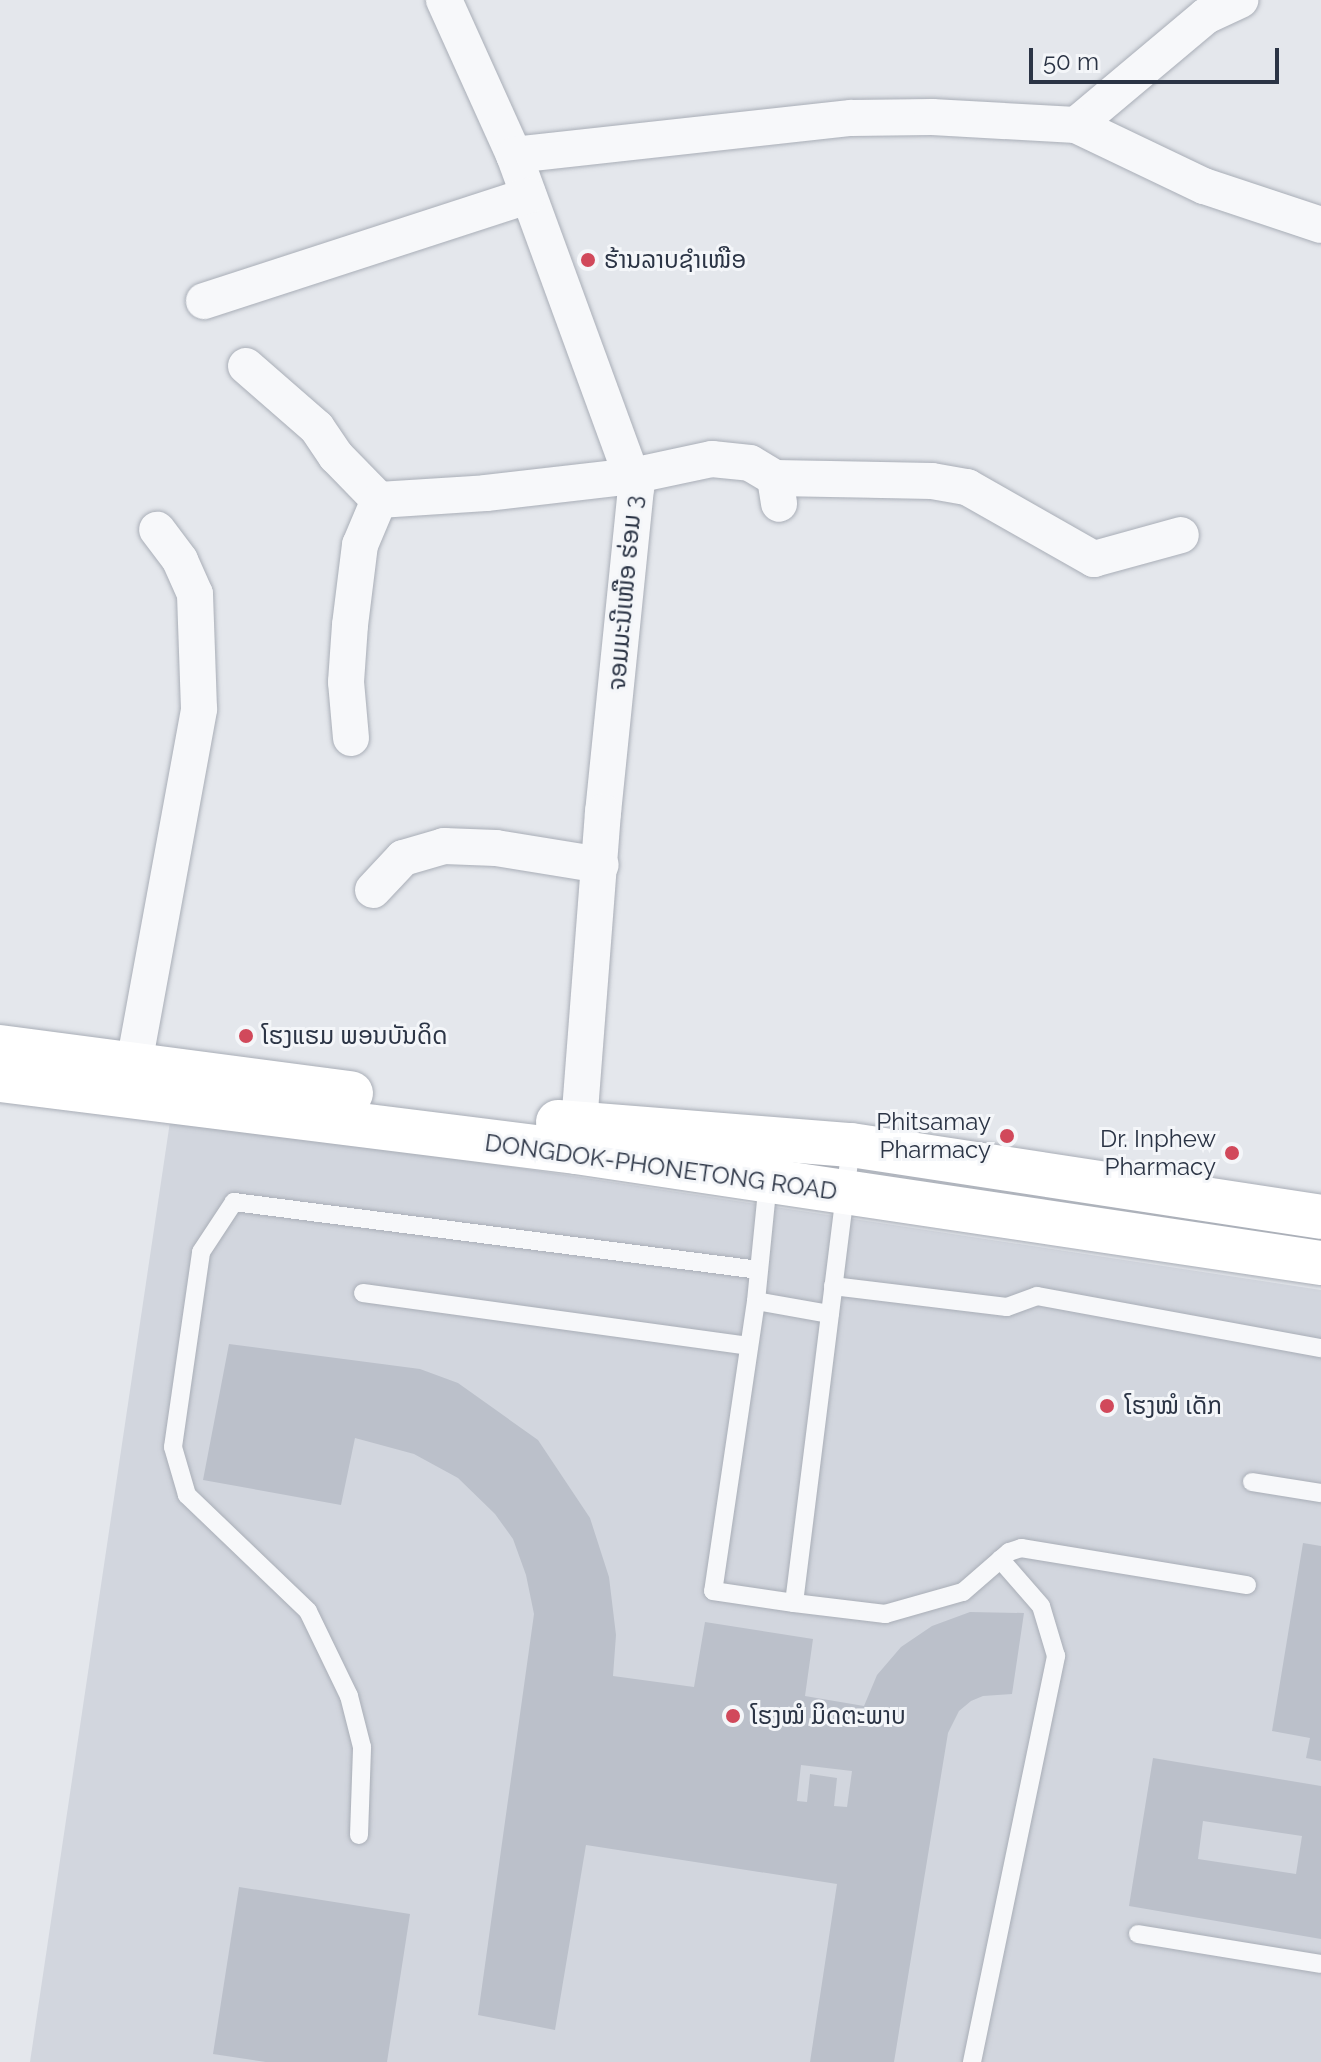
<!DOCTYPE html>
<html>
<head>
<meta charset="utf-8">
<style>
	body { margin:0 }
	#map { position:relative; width:1321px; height:2062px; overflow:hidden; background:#e4e7ec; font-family:Raleway,"Noto Sans Lao",sans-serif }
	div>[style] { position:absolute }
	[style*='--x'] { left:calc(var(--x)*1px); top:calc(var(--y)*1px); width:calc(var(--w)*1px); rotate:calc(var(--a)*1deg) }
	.built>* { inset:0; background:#d2d6de }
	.building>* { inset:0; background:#bbc0ca }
	.roads { filter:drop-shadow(0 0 2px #a9aeb7) drop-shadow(0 0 2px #a9aeb7) }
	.service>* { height:18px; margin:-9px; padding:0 9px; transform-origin:9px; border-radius:9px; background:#f7f8fa }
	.minor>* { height:36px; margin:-18px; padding:0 18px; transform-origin:18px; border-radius:18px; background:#f7f8fa }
	.secondary>* { height:44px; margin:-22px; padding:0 22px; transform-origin:22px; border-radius:22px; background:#fff }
	.dots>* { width:22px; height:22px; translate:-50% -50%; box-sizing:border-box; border:4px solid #f4f6f9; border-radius:50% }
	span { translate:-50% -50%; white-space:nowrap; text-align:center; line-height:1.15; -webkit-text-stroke:6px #f4f6f9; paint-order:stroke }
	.poi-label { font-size:24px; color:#2b3445 }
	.left { translate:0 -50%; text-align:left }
	.right { translate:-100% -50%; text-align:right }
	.street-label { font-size:24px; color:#2b3445 }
	.scale { position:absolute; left:1029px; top:48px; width:250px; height:36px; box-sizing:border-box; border:4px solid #2b3445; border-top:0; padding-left:10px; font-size:24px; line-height:28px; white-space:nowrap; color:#2b3445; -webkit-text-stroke:6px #f4f6f9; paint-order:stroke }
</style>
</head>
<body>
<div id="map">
	<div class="built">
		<div style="clip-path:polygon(171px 1115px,1321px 1290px,1321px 2062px,30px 2062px)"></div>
	</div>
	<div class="building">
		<div style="clip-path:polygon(evenodd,229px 1344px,420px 1369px,458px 1383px,538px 1440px,590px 1518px,609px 1577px,616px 1635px,613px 1676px,694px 1687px,705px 1622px,813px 1639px,805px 1696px,864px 1706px,877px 1675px,901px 1647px,932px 1626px,970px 1612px,1024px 1613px,1012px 1694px,983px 1696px,971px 1701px,959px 1711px,948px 1733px,894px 2062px,810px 2062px,837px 1884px,586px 1845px,555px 2030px,478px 2015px,534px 1614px,526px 1575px,513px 1539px,495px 1514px,458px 1478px,414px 1454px,355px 1438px,341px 1505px,203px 1480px,229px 1344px,801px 1765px,852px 1771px,847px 1807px,834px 1806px,837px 1778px,810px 1774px,807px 1802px,797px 1801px,801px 1765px)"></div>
		<div style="clip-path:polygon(1303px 1543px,1321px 1546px,1321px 1761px,1306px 1758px,1310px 1738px,1272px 1731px)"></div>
		<div style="clip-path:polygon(evenodd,1153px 1758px,1321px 1786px,1321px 1939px,1129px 1906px,1153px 1758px,1203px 1821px,1302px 1836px,1296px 1874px,1198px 1859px,1203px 1821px)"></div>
		<div style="clip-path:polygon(239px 1887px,410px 1914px,387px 2062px,266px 2062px,213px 2054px)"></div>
	</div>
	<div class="roads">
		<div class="service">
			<div style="--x:768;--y:1181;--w:121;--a:95.7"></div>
			<div style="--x:756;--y:1301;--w:293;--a:98.4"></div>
			<div style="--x:713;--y:1591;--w:82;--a:8.4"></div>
			<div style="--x:794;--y:1603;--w:462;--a:-82.9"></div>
			<div style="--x:833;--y:1286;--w:175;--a:6.9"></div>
			<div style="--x:1007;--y:1307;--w:32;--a:-20"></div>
			<div style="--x:1037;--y:1296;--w:289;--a:10.4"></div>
			<div style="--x:363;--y:1293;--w:389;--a:7.8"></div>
			<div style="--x:756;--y:1301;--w:75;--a:10"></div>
			<div style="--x:1252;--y:1482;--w:70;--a:9.1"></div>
			<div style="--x:794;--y:1603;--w:92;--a:6.9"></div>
			<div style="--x:885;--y:1614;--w:81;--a:-15.8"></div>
			<div style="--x:963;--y:1592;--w:61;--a:-41"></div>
			<div style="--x:1009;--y:1552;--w:13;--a:-18"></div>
			<div style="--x:1021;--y:1548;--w:229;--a:9.3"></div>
			<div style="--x:359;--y:1835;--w:88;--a:-88"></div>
			<div style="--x:362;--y:1747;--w:53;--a:-104.3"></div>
			<div style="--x:349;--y:1696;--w:94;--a:-115.8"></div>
			<div style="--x:308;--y:1611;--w:168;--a:-136.2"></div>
			<div style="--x:187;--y:1495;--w:50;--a:-106.3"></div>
			<div style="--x:173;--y:1447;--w:197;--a:-81.8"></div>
			<div style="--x:201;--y:1252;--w:60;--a:-56.6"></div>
			<div style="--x:234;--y:1202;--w:529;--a:7.38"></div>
			<div style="--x:1138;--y:1934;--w:185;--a:9.3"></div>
			<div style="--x:972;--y:2062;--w:415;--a:-78.3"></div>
			<div style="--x:1056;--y:1656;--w:52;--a:-106.7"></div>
			<div style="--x:1041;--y:1606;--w:62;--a:-131.1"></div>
		</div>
		<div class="minor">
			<div style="--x:444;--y:0;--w:170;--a:65.7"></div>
			<div style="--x:514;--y:155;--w:355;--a:69.9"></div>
			<div style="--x:636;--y:488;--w:326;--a:95.8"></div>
			<div style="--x:603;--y:812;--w:314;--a:94.4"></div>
			<div style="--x:1076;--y:125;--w:170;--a:-40"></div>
			<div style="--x:1206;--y:16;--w:38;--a:-25"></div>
			<div style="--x:514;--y:155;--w:339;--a:-6.3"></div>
			<div style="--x:851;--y:118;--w:81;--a:-0.7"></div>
			<div style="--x:932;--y:117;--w:144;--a:3.2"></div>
			<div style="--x:1076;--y:125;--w:142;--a:25.5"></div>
			<div style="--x:1204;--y:186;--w:123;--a:18.4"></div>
			<div style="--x:204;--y:301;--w:341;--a:-18"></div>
			<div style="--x:246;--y:366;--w:94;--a:41.1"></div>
			<div style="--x:317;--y:428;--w:34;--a:56"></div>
			<div style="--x:336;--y:456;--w:62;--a:45.7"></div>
			<div style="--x:379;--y:500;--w:107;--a:-3.7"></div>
			<div style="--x:486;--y:493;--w:147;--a:-6.6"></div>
			<div style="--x:632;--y:476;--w:82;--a:-12"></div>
			<div style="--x:712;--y:459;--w:38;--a:6"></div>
			<div style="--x:750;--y:463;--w:29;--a:31"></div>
			<div style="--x:775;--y:478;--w:26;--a:81"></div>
			<div style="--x:775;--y:478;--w:157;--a:1.1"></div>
			<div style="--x:932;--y:481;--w:36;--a:10"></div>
			<div style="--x:967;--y:487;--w:146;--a:29.6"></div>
			<div style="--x:1094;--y:559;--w:90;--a:-15.4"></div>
			<div style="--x:351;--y:738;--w:56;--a:-95.1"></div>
			<div style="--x:346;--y:682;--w:57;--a:-86"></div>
			<div style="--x:350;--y:625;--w:81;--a:-82.9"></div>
			<div style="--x:360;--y:545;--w:49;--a:-67.1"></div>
			<div style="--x:373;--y:890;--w:44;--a:-46.8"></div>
			<div style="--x:403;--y:858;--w:43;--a:-16.3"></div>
			<div style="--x:444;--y:846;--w:52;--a:2.2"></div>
			<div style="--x:496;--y:848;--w:106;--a:9.2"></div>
			<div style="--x:134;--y:1064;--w:361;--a:-79.6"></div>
			<div style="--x:199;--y:709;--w:115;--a:-92"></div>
			<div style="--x:195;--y:594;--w:37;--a:-114"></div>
			<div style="--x:180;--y:560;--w:38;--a:-127"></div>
		</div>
		<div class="secondary">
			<div style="--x:0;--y:1047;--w:354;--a:7.5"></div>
			<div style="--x:0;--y:1080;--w:580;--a:7.13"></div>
			<div style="--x:576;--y:1152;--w:753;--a:8.47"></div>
			<div style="--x:558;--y:1122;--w:294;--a:4.5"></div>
			<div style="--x:851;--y:1145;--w:475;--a:8.7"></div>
		</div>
	</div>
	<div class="dots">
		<div style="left:588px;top:260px;background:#d1495b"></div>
		<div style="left:246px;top:1036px;background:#d1495b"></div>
		<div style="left:1007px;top:1136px;background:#d1495b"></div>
		<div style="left:1232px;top:1153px;background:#d1495b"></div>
		<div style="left:1107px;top:1406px;background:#d1495b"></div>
		<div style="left:733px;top:1716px;background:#d1495b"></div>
	</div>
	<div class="poi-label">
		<span class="left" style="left:604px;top:260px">ຮ້ານລາບຊຳເໜືອ</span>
		<span class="left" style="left:262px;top:1036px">ໂຮງແຮມ ພອນບັນດິດ</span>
		<span class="right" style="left:991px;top:1136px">Phitsamay<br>Pharmacy</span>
		<span class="right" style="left:1216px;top:1153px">Dr. Inphew<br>Pharmacy</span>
		<span class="left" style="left:1125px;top:1406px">ໂຮງໝໍ ເດັກ</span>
		<span class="left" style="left:751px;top:1716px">ໂຮງໝໍ ມິດຕະພາບ</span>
	</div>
	<div class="street-label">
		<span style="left:625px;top:593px;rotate:-85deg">ຈອມມະນີເໜືອ ຮ່ອມ 3</span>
		<span style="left:661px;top:1167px;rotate:8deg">DONGDOK-PHONETONG ROAD</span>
	</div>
	<div class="scale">50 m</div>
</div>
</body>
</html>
